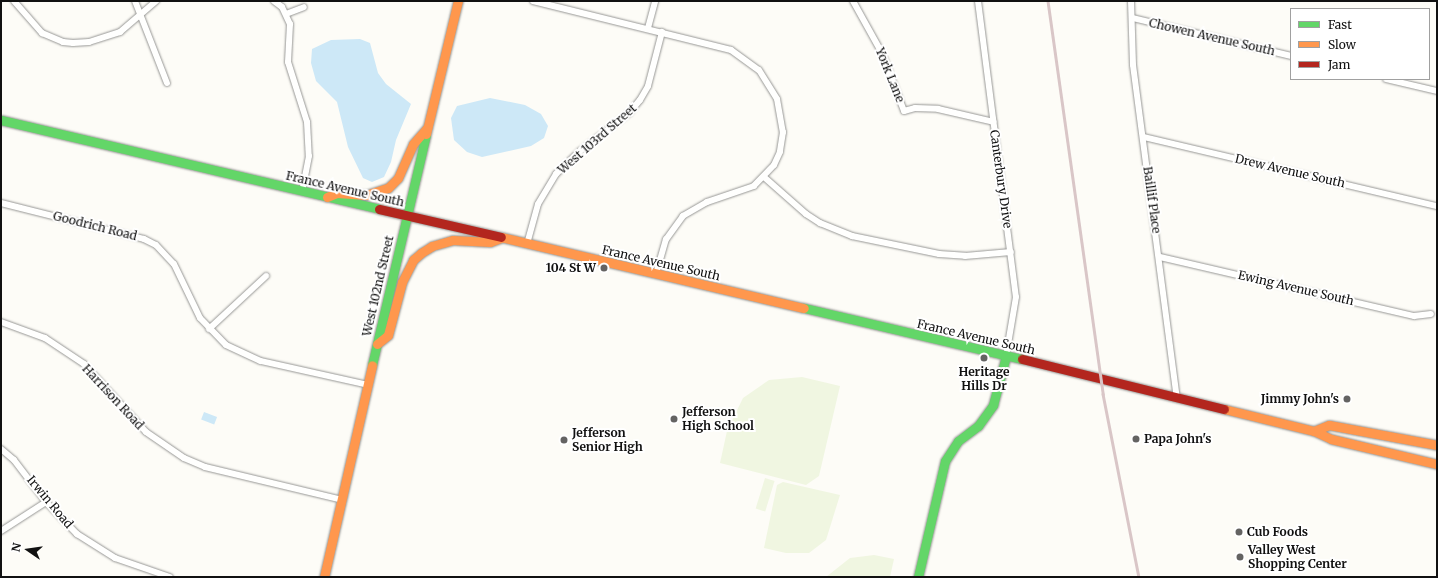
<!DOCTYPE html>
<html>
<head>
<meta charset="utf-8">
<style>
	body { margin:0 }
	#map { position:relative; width:1438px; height:578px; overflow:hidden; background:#fdfcf7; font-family:Merriweather,serif }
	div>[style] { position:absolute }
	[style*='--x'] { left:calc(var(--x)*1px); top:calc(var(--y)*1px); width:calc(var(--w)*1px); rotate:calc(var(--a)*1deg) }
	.pitch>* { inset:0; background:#f0f6e1; transform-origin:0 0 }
	.water>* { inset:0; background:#cde8f7; transform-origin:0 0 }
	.roads { filter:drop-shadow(0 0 1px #979795) drop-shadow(0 0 1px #979795) }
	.street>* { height:6px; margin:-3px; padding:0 3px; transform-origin:3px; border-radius:3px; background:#fffffe }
	.fast>* { height:9px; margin:-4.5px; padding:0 4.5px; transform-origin:4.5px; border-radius:4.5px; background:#63d668 }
	.slow>* { height:9px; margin:-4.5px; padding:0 4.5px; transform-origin:4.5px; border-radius:4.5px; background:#ff974d }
	.jam>* { height:9px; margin:-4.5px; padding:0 4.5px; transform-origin:4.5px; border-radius:4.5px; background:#b3261e }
	.rail>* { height:2.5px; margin:-1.25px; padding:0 1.25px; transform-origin:1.25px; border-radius:1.25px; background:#d9c6c7 }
	.dots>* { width:11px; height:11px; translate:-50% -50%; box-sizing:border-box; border:2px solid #fff; border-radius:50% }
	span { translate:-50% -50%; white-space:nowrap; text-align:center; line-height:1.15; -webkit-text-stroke:4px #fff; paint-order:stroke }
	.street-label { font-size:12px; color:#111 }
	.poi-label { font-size:12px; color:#111; font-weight:700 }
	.right { translate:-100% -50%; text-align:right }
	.left { translate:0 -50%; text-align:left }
	.frame { position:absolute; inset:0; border:2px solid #111; pointer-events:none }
	.legend { position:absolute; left:1290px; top:8px; width:140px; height:72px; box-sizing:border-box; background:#fff; border:1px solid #a0a0a0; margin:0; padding:5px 7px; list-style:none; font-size:12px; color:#111 }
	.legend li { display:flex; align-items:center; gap:8px; height:20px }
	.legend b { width:20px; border:1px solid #a0a0a0 }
	.north { position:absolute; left:8px; top:530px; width:40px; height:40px; -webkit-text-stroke:3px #fff; paint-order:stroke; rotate:283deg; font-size:11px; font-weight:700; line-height:16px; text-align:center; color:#111 }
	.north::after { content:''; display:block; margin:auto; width:14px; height:18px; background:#111; clip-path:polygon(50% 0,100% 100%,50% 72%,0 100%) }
</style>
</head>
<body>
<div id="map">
	<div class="pitch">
		<div style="clip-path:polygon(802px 377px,840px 386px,819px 476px,806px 485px,720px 463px,727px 431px,743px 398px,769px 380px)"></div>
		<div style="left:765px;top:478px;width:10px;height:32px;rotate:17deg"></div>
		<div style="clip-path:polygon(783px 482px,840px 495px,826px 540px,809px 553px,786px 553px,764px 548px,777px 485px)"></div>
		<div style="clip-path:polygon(874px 555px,894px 559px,890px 577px,826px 577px,850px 558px)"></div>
	</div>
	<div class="water">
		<div style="clip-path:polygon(331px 40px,360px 39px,370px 43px,378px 73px,386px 84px,411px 104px,396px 140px,391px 162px,384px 177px,372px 182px,363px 178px,348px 147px,337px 102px,316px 81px,311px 63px,312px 49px)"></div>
		<div style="clip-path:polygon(490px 98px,525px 105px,541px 114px,548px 126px,544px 138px,531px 146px,482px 157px,467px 152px,454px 140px,451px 118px,457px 106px)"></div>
		<div style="left:204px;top:412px;width:14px;height:8px;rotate:21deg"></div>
	</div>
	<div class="roads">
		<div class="street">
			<div style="--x:14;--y:1;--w:43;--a:48.8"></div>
			<div style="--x:42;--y:33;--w:23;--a:23"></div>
			<div style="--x:63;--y:42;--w:10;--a:6"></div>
			<div style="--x:73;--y:43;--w:16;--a:-4"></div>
			<div style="--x:89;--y:42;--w:33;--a:-18"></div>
			<div style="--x:120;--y:32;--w:48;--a:-40.7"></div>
			<div style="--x:135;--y:1;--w:88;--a:68.7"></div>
			<div style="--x:274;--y:1;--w:10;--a:37"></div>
			<div style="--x:282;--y:7;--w:19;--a:65"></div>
			<div style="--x:290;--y:24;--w:38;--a:93"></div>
			<div style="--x:288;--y:62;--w:63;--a:72.4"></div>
			<div style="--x:307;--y:122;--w:34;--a:87"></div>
			<div style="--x:309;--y:156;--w:36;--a:101"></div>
			<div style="--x:533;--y:1;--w:204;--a:13.9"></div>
			<div style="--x:731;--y:50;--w:34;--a:36"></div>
			<div style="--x:759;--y:70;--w:34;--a:58"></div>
			<div style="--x:777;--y:99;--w:34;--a:80"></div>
			<div style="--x:783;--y:132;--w:20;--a:99"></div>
			<div style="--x:780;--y:152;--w:14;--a:115"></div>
			<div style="--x:774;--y:165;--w:29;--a:134"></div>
			<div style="--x:754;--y:186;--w:50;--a:161.2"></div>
			<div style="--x:707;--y:202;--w:28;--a:150"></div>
			<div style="--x:683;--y:216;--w:29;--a:126"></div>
			<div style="--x:666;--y:239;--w:36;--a:106"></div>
			<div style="--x:853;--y:1;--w:60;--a:60.9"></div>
			<div style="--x:882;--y:53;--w:62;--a:69.2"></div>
			<div style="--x:904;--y:111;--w:11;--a:-15"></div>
			<div style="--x:915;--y:108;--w:23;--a:2"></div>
			<div style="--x:938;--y:109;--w:57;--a:13.1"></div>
			<div style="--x:978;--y:1;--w:298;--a:82.7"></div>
			<div style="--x:1016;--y:297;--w:60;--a:99.6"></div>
			<div style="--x:1131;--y:1;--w:64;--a:88.2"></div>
			<div style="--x:1133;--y:65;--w:336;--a:82.5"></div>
			<div style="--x:286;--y:14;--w:19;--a:-21"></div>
			<div style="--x:1133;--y:18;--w:163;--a:13.5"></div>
			<div style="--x:648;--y:28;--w:28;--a:-75"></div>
			<div style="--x:1386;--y:79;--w:52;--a:13.2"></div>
			<div style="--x:1144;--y:137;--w:301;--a:13.3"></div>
			<div style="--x:764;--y:177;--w:56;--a:41.4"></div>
			<div style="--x:806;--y:214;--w:17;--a:33"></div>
			<div style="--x:820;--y:223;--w:35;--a:22"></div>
			<div style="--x:852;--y:236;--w:89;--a:11.7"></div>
			<div style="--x:939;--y:254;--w:26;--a:4"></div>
			<div style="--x:965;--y:256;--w:46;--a:-5"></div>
			<div style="--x:1;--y:203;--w:147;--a:14.1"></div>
			<div style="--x:144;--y:239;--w:13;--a:27"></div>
			<div style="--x:156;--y:245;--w:26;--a:47"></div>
			<div style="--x:174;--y:264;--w:60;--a:64.3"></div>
			<div style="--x:200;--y:318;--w:37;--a:46"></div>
			<div style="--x:226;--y:345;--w:38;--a:25"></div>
			<div style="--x:261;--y:361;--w:110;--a:12.6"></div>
			<div style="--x:527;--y:244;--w:41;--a:-74.6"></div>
			<div style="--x:538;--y:204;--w:35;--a:-59"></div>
			<div style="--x:556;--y:174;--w:33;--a:-44"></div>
			<div style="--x:580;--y:151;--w:62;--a:-37.8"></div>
			<div style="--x:629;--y:113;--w:17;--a:-50"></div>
			<div style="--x:640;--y:100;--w:16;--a:-60"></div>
			<div style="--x:648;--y:86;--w:56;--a:-75.5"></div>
			<div style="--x:1160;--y:257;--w:261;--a:13.1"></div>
			<div style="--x:1414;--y:316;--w:17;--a:-7"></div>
			<div style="--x:1;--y:322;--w:47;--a:20"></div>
			<div style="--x:45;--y:338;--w:47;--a:33.7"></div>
			<div style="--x:84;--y:364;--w:92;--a:47.6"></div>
			<div style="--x:146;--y:432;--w:46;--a:34.4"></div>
			<div style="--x:184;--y:458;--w:23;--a:23"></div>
			<div style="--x:205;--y:467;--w:141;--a:13.5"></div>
			<div style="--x:209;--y:329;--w:78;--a:-42.9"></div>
			<div style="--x:1;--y:449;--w:17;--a:40"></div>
			<div style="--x:14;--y:460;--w:53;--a:52.7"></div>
			<div style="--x:46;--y:502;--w:45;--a:45.9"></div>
			<div style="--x:77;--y:534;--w:45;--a:32.3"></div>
			<div style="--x:115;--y:558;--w:58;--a:19.1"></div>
			<div style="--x:1;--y:531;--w:54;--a:-32.8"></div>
		</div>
		<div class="fast">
			<div style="--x:1;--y:120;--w:388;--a:13.2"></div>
			<div style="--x:804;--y:308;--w:224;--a:13.2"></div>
			<div style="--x:372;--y:365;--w:237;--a:-76.8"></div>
			<div style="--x:918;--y:577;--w:119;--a:-76.9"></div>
			<div style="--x:945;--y:461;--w:24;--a:-57"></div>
			<div style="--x:958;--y:441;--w:25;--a:-37"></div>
			<div style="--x:978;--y:426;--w:26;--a:-54"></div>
			<div style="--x:993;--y:405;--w:51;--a:-75.1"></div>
		</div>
		<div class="slow">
			<div style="--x:426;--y:134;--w:137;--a:-76.5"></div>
			<div style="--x:327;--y:197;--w:11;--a:-22"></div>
			<div style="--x:337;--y:193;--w:29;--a:4"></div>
			<div style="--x:366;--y:195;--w:23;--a:-18"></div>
			<div style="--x:388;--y:188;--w:14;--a:-45"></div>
			<div style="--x:398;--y:178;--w:37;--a:-66"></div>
			<div style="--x:413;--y:144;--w:21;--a:-49"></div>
			<div style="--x:501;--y:237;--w:311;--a:13.2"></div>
			<div style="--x:377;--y:344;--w:14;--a:-39"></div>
			<div style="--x:388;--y:335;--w:55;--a:-75.2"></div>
			<div style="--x:402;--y:282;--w:25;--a:-63"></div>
			<div style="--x:413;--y:260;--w:11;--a:-41"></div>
			<div style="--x:421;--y:253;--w:13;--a:-32"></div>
			<div style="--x:432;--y:246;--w:22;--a:-16"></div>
			<div style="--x:453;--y:240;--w:37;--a:3"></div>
			<div style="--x:490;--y:242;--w:12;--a:-20"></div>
			<div style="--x:1224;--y:409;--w:93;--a:13.7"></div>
			<div style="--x:1314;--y:431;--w:19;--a:25"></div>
			<div style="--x:1331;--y:439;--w:109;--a:13.3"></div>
			<div style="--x:1314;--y:431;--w:16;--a:-22"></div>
			<div style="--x:1329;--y:425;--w:110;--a:10.5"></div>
			<div style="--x:324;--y:577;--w:217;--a:-77.2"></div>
		</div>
		<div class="jam">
			<div style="--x:379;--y:209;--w:125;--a:12.9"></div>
			<div style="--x:1022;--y:359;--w:208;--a:13.9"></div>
		</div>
	</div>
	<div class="rail">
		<div style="--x:1048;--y:1;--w:397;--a:82"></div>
		<div style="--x:1103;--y:394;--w:187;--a:78.9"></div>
	</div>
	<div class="dots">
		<div style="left:604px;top:268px;background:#646362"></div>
		<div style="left:984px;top:358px;background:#646362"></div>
		<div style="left:1347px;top:399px;background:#646362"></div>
		<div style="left:674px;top:419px;background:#646362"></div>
		<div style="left:1136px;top:439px;background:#646362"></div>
		<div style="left:564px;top:440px;background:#646362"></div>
		<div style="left:1239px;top:532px;background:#646362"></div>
		<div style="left:1240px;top:557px;background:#646362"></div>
	</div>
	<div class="street-label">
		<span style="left:1212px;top:37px;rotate:13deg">Chowen Avenue South</span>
		<span style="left:890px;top:75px;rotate:68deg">York Lane</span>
		<span style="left:597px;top:139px;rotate:-41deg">West 103rd Street</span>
		<span style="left:1290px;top:171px;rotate:13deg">Drew Avenue South</span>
		<span style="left:1001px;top:179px;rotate:82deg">Canterbury Drive</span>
		<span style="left:345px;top:189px;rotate:13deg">France Avenue South</span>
		<span style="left:1152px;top:200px;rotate:82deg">Baillif Place</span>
		<span style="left:95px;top:226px;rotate:14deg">Goodrich Road</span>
		<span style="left:661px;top:263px;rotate:13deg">France Avenue South</span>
		<span style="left:378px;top:286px;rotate:-77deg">West 102nd Street</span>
		<span style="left:1296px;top:288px;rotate:13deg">Ewing Avenue South</span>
		<span style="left:976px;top:337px;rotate:13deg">France Avenue South</span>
		<span style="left:113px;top:397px;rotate:47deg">Harrison Road</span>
		<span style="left:50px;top:502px;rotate:50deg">Irwin Road</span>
	</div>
	<div class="poi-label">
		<span class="right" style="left:596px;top:268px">104 St W</span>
		<span style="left:984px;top:379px">Heritage<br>Hills Dr</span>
		<span class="right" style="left:1339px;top:399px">Jimmy John's</span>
		<span class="left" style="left:682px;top:419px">Jefferson<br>High School</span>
		<span class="left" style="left:572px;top:440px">Jefferson<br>Senior High</span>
		<span class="left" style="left:1144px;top:439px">Papa John's</span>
		<span class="left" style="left:1247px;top:532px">Cub Foods</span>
		<span class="left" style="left:1248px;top:557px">Valley West<br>Shopping Center</span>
	</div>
	<div class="frame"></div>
	<ul class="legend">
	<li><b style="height:5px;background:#63d668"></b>Fast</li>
	<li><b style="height:5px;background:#ff974d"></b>Slow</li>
	<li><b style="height:5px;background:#b3261e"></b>Jam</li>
	</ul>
	<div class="north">N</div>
</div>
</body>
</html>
